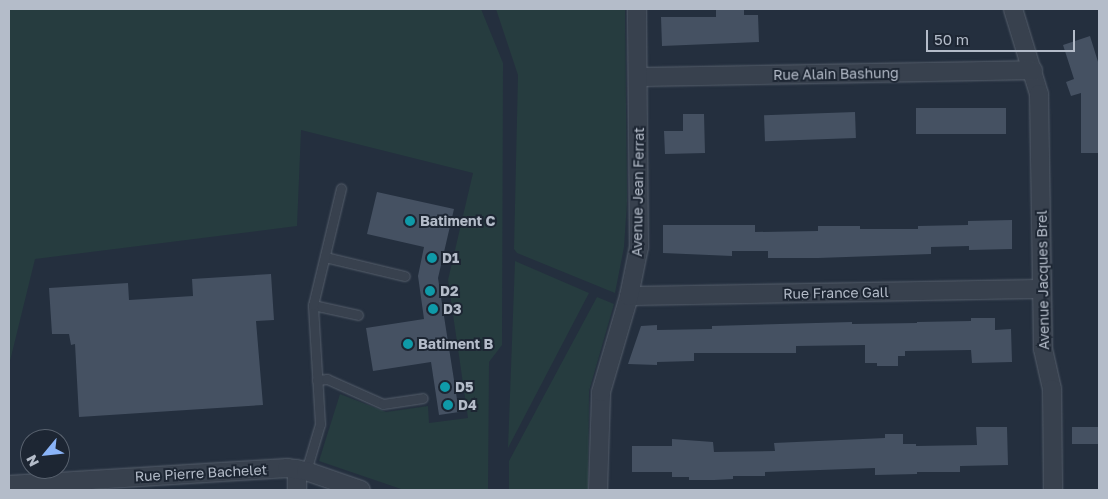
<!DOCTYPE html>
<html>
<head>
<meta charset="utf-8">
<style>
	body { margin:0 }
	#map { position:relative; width:1108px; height:499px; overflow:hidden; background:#242f3e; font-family:"Golos Text",sans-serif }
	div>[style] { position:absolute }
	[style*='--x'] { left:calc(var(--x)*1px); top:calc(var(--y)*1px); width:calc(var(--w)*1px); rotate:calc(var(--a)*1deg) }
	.green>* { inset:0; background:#263c3f }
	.building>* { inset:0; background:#455162; transform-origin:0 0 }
	.roads { filter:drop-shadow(0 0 1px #565f6c) drop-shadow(0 0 1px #565f6c) }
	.service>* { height:9px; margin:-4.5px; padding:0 4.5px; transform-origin:4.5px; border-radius:4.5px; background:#38414e }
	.minor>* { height:18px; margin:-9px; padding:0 9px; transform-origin:9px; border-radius:9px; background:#38414e }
	.dots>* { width:14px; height:14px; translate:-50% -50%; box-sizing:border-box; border:2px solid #1d2633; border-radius:50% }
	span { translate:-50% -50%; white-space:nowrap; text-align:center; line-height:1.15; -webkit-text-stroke:4px #1d2633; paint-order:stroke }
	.street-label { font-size:14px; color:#b4bcc9 }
	.poi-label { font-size:14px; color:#b4bcc9; font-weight:700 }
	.left { translate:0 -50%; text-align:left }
	.frame { position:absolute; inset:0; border:10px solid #b4bcc9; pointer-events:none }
	.north { position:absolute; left:20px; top:429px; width:50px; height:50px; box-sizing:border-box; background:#1d2633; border:1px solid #59626f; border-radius:50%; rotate:242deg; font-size:14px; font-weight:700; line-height:20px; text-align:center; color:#b4bcc9 }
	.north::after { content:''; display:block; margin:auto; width:18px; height:22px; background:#8ab4f8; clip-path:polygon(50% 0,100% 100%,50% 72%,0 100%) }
	.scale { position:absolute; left:926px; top:30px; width:149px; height:22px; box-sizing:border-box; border:2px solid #b4bcc9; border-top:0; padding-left:6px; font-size:15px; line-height:18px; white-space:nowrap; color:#b4bcc9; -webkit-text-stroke:4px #1d2633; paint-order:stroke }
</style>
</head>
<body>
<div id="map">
	<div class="green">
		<div style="clip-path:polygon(9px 9px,481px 9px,503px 63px,502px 345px,489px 362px,488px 490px,404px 490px,319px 461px,340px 394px,386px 412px,428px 406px,429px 423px,468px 418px,448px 280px,473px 173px,301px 130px,297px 226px,35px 259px,9px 365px)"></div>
		<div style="clip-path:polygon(496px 9px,625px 9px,627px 202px,624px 247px,615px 293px,517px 253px,514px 249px,518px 75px)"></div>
		<div style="clip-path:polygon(515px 261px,589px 293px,508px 448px)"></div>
		<div style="clip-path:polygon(597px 297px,614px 304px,589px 391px,588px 490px,509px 490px,509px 461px)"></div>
	</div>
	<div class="building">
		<div style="clip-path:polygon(716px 9px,744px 9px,744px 15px,758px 15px,759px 42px,662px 46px,661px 17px,716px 17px)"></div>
		<div style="clip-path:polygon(1090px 36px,1099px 65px,1099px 153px,1081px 153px,1081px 93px,1071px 96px,1066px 82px,1074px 79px,1063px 45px)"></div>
		<div style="left:1006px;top:108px;width:26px;height:90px;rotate:90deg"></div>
		<div style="left:855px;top:112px;width:26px;height:91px;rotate:88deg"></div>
		<div style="clip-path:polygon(683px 114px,704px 114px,705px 153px,665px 154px,664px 131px,683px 131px)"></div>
		<div style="clip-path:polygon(377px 192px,454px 209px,438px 278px,459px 412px,439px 415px,431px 362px,373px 371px,366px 328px,424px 319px,418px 276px,424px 247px,367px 234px)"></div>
		<div style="clip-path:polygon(1012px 220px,1012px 249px,969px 250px,969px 246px,931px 247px,931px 254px,818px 258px,768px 258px,768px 251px,732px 251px,732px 256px,663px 253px,663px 225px,755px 225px,755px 232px,818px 231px,818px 226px,860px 226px,860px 229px,918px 229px,918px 226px,968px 225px,968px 221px)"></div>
		<div style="clip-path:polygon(271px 274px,274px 320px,256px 321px,263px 405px,79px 417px,75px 344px,71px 345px,69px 334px,52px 334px,49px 288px,128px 283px,129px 300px,193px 296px,192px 279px)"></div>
		<div style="clip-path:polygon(971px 318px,995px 318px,995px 330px,1011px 329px,1012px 362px,972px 363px,971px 350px,905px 351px,905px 356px,898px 356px,898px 366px,877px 366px,877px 363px,865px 363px,865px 345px,796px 346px,796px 353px,694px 353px,694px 361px,657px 362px,657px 365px,628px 364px,641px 326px,657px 325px,657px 330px,712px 329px,712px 326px,852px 322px,852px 324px,917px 323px,917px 322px,971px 321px)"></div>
		<div style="clip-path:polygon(976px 427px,1007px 427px,1008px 465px,960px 466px,960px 472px,917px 472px,917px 474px,875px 475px,875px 468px,765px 472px,765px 476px,733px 476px,733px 479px,714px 480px,689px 480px,689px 477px,672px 477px,672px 472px,632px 472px,632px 446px,672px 446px,672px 439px,713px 442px,714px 452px,775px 451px,774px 443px,885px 438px,885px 434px,903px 434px,903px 444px,916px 444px,916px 446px,977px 445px)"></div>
		<div style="left:1072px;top:427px;width:27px;height:17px"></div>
	</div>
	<div class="roads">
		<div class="service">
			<div style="--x:325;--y:257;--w:82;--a:13.4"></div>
			<div style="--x:313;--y:305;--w:46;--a:12.5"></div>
			<div style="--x:317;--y:380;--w:10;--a:-6"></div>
			<div style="--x:327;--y:379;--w:61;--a:24.1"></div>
			<div style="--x:383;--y:404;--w:40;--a:-8.5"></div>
			<div style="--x:306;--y:471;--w:49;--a:-73.4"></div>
			<div style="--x:320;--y:424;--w:119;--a:-93.4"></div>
			<div style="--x:313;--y:305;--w:120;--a:-76.5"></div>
		</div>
		<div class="minor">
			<div style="--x:1013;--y:9;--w:89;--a:73"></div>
			<div style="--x:1039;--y:94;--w:255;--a:89.1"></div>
			<div style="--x:1043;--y:349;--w:41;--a:77.3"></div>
			<div style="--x:1052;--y:389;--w:101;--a:89.4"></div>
			<div style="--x:639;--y:77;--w:394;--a:-1"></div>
			<div style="--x:629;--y:296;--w:413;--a:-1"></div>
			<div style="--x:297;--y:469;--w:21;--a:90"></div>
			<div style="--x:9;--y:485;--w:279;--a:-3.5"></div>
			<div style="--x:287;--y:468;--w:19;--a:9"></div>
			<div style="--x:306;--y:471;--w:58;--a:19.1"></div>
			<div style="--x:598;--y:490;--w:98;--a:-88.2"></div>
			<div style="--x:601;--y:392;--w:100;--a:-73.7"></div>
			<div style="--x:629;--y:296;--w:50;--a:-78.5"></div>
			<div style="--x:639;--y:247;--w:238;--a:-90.5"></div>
		</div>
	</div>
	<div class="dots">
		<div style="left:410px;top:221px;background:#0f9aa8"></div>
		<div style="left:432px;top:258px;background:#0f9aa8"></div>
		<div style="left:430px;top:291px;background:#0f9aa8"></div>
		<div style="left:433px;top:309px;background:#0f9aa8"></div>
		<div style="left:408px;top:344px;background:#0f9aa8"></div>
		<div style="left:445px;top:387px;background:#0f9aa8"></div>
		<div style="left:448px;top:405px;background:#0f9aa8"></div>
	</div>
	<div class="street-label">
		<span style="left:836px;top:74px;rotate:-1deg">Rue Alain Bashung</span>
		<span style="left:638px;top:192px;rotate:-89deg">Avenue Jean Ferrat</span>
		<span style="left:1043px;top:280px;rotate:-91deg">Avenue Jacques Brel</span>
		<span style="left:836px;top:293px;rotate:-1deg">Rue France Gall</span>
		<span style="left:201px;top:473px;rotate:-3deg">Rue Pierre Bachelet</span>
	</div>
	<div class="poi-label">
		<span class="left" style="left:420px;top:221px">Batiment C</span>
		<span class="left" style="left:442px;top:258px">D1</span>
		<span class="left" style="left:440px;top:291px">D2</span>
		<span class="left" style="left:443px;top:309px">D3</span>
		<span class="left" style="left:418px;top:344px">Batiment B</span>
		<span class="left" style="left:455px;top:387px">D5</span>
		<span class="left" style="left:458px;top:405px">D4</span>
	</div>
	<div class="frame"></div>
	<div class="north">N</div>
	<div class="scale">50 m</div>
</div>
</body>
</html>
